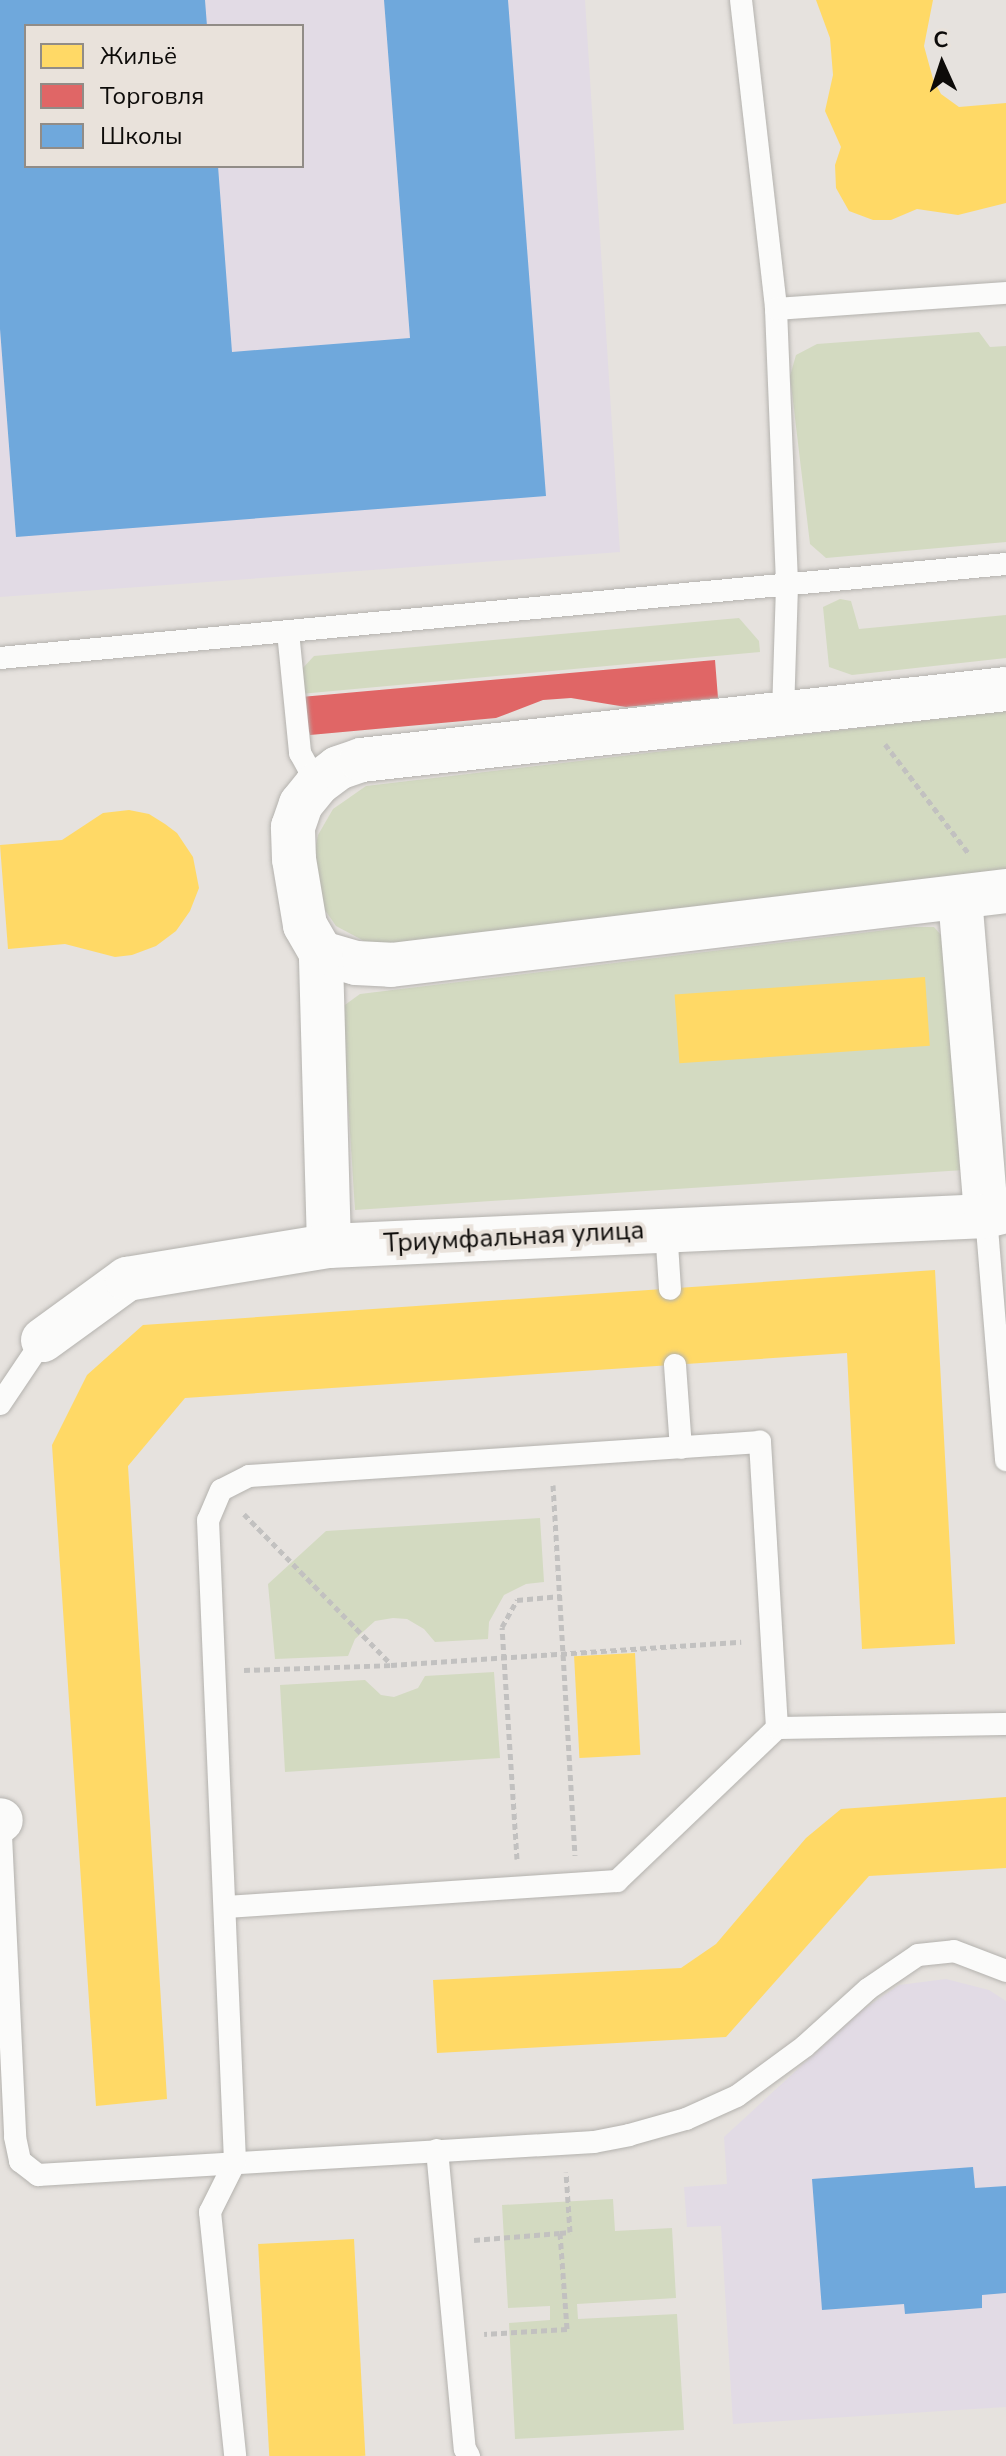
<!DOCTYPE html>
<html>
<head>
<meta charset="utf-8">
<style>
	body { margin:0 }
	#map { position:relative; width:1006px; height:2456px; overflow:hidden; background:#e6e2de; font-family:"Nunito Sans",sans-serif }
	div>[style] { position:absolute }
	[style*='--x'] { left:calc(var(--x)*1px); top:calc(var(--y)*1px); width:calc(var(--w)*1px); rotate:calc(var(--a)*1deg) }
	.education>* { inset:0; background:#e2dbe5 }
	.green>* { inset:0; background:#d3dac1 }
	.homes>* { inset:0; background:#ffd966; transform-origin:0 0 }
	.shops>* { inset:0; background:#e06666 }
	.schools>* { inset:0; background:#6fa8dc }
	.path>* { height:5px; margin-top:-2.5px; transform-origin:0; background:repeating-linear-gradient(90deg,#c2c1c0 0 6px,transparent 0 10px) }
	.roads { filter:drop-shadow(0 0 2px #b4b2ae) drop-shadow(0 0 2px #b4b2ae) }
	.lane>* { height:22px; margin:-11px; padding:0 11px; transform-origin:11px; border-radius:11px; background:#fbfbfa }
	.street>* { height:44px; margin:-22px; padding:0 22px; transform-origin:22px; border-radius:22px; background:#fbfbfa }
	span { translate:-50% -50%; white-space:nowrap; text-align:center; line-height:1.15; -webkit-text-stroke:8px #e9e2db; paint-order:stroke }
	.street-label { font-size:26px; color:#0d0b09 }
	.legend { position:absolute; left:24px; top:24px; width:280px; height:144px; box-sizing:border-box; background:#e9e2db; border:2px solid #918c87; margin:0; padding:10px 14px; list-style:none; font-size:24px; color:#0d0b09 }
	.legend li { display:flex; align-items:center; gap:16px; height:40px }
	.legend b { width:40px; border:2px solid #918c87 }
	.north { position:absolute; left:902px; top:24px; width:80px; height:80px; -webkit-text-stroke:6px #e9e2db; paint-order:stroke; rotate:357deg; font-size:22px; font-weight:700; line-height:32px; text-align:center; color:#0d0b09 }
	.north::after { content:''; display:block; margin:auto; width:28px; height:36px; background:#0d0b09; clip-path:polygon(50% 0,100% 100%,50% 72%,0 100%) }
</style>
</head>
<body>
<div id="map">
	<div class="education">
		<div style="clip-path:polygon(evenodd,0 0,585px 0,620px 552px,0 597px,0 0,26px 26px,302px 26px,302px 166px,26px 166px,26px 26px)"></div>
		<div style="clip-path:polygon(946px 1979px,989px 1990px,1006px 2001px,1006px 2407px,733px 2424px,721px 2226px,687px 2227px,684px 2187px,727px 2184px,724px 2137px,861px 2011px,899px 1985px)"></div>
	</div>
	<div class="green">
		<div style="clip-path:polygon(979px 332px,990px 347px,1006px 346px,1006px 542px,826px 558px,810px 544px,790px 376px,796px 355px,817px 344px)"></div>
		<div style="clip-path:polygon(840px 599px,851px 601px,859px 629px,1006px 615px,1006px 658px,852px 675px,829px 667px,823px 607px)"></div>
		<div style="clip-path:polygon(739px 618px,759px 641px,760px 652px,300px 694px,300px 671px,314px 656px)"></div>
		<div style="clip-path:polygon(1006px 711px,1006px 873px,414px 948px,366px 942px,336px 926px,318px 900px,311px 868px,318px 835px,333px 809px,366px 786px)"></div>
		<div style="clip-path:polygon(911px 927px,934px 927px,947px 942px,964px 1170px,355px 1210px,342px 1007px,360px 994px)"></div>
		<div style="clip-path:polygon(540px 1518px,544px 1582px,526px 1584px,504px 1595px,489px 1622px,488px 1639px,435px 1642px,424px 1629px,407px 1619px,393px 1618px,375px 1621px,355px 1639px,348px 1656px,275px 1659px,268px 1584px,326px 1531px)"></div>
		<div style="clip-path:polygon(494px 1672px,500px 1758px,285px 1772px,280px 1685px,365px 1680px,381px 1695px,394px 1697px,418px 1688px,425px 1676px)"></div>
		<div style="clip-path:polygon(613px 2199px,615px 2231px,672px 2228px,676px 2298px,577px 2304px,578px 2319px,677px 2314px,684px 2430px,515px 2439px,509px 2323px,550px 2320px,550px 2306px,508px 2308px,502px 2205px)"></div>
	</div>
	<div class="homes">
		<div style="clip-path:polygon(816px 0,933px 0,924px 46px,933px 79px,941px 94px,959px 107px,1006px 103px,1006px 203px,958px 215px,917px 209px,891px 220px,873px 220px,849px 211px,836px 188px,835px 165px,841px 147px,825px 111px,833px 75px,830px 38px)"></div>
		<div style="clip-path:polygon(129px 810px,149px 814px,165px 824px,177px 833px,193px 857px,199px 888px,190px 911px,176px 931px,156px 946px,132px 955px,115px 957px,65px 944px,8px 949px,0 845px,62px 840px,103px 813px)"></div>
		<div style="left:925px;top:977px;width:69px;height:251px;rotate:86deg"></div>
		<div style="clip-path:polygon(935px 1270px,955px 1644px,862px 1649px,847px 1353px,185px 1398px,128px 1466px,167px 2099px,96px 2106px,52px 1445px,87px 1375px,143px 1325px)"></div>
		<div style="left:635px;top:1653px;width:102px;height:61px;rotate:87deg"></div>
		<div style="clip-path:polygon(1006px 1797px,1006px 1868px,869px 1876px,726px 2037px,437px 2053px,433px 1980px,681px 1968px,716px 1944px,806px 1838px,841px 1809px)"></div>
		<div style="left:354px;top:2239px;width:217px;height:96px;rotate:87deg"></div>
	</div>
	<div class="shops">
		<div style="clip-path:polygon(715px 660px,718px 698px,626px 707px,571px 698px,543px 700px,496px 718px,310px 735px,301px 697px)"></div>
	</div>
	<div class="schools">
		<div style="clip-path:polygon(0 0,205px 0,207px 26px,26px 26px,26px 166px,218px 166px,232px 352px,410px 338px,384px 0,508px 0,546px 496px,16px 537px,0 329px)"></div>
		<div style="clip-path:polygon(973px 2167px,975px 2188px,1006px 2186px,1006px 2293px,982px 2295px,982px 2308px,905px 2314px,904px 2304px,822px 2310px,812px 2179px)"></div>
	</div>
	<div class="path">
		<div style="--x:885;--y:744;--w:138;--a:52.6"></div>
		<div style="--x:553;--y:1485;--w:371;--a:86.6"></div>
		<div style="--x:244;--y:1514;--w:210;--a:45.6"></div>
		<div style="--x:244;--y:1670;--w:147;--a:-1.9"></div>
		<div style="--x:391;--y:1665;--w:351;--a:-3.8"></div>
		<div style="--x:517;--y:1859;--w:232;--a:-93.7"></div>
		<div style="--x:502;--y:1627;--w:31;--a:-61"></div>
		<div style="--x:517;--y:1600;--w:44;--a:-5.2"></div>
		<div style="--x:560;--y:2233;--w:10;--a:-6"></div>
		<div style="--x:570;--y:2232;--w:60;--a:-93.8"></div>
		<div style="--x:474;--y:2240;--w:86;--a:-4.7"></div>
		<div style="--x:560;--y:2233;--w:96;--a:85.8"></div>
		<div style="--x:567;--y:2329;--w:83;--a:176.6"></div>
	</div>
	<div class="roads">
		<div class="lane">
			<div style="--x:741;--y:0;--w:311;--a:83.5"></div>
			<div style="--x:776;--y:309;--w:277;--a:87.7"></div>
			<div style="--x:787;--y:586;--w:127;--a:91.8"></div>
			<div style="--x:776;--y:309;--w:231;--a:-4"></div>
			<div style="--x:288;--y:632;--w:122;--a:84.3"></div>
			<div style="--x:300;--y:753;--w:35;--a:61"></div>
			<div style="--x:0;--y:658;--w:1010;--a:-5.34"></div>
			<div style="--x:986;--y:1216;--w:245;--a:85.3"></div>
			<div style="--x:666;--y:1229;--w:60;--a:86.2"></div>
			<div style="--x:675;--y:1365;--w:83;--a:85.9"></div>
			<div style="--x:0;--y:1404;--w:77;--a:-56.1"></div>
			<div style="--x:777;--y:1728;--w:229;--a:-1"></div>
			<div style="--x:0;--y:1814;--w:323;--a:87.3"></div>
			<div style="--x:15;--y:2137;--w:25;--a:78"></div>
			<div style="--x:20;--y:2161;--w:23;--a:38"></div>
			<div style="--x:38;--y:2175;--w:557;--a:-3.4"></div>
			<div style="--x:594;--y:2142;--w:36;--a:-11"></div>
			<div style="--x:629;--y:2135;--w:59;--a:-15.7"></div>
			<div style="--x:686;--y:2119;--w:56;--a:-24.3"></div>
			<div style="--x:737;--y:2096;--w:84;--a:-36.3"></div>
			<div style="--x:805;--y:2046;--w:85;--a:-42.1"></div>
			<div style="--x:868;--y:1989;--w:60;--a:-34.2"></div>
			<div style="--x:918;--y:1955;--w:36;--a:-6"></div>
			<div style="--x:954;--y:1951;--w:56;--a:21"></div>
			<div style="--x:226;--y:1907;--w:392;--a:-3.8"></div>
			<div style="--x:617;--y:1881;--w:221;--a:-43.7"></div>
			<div style="--x:777;--y:1728;--w:287;--a:-93.4"></div>
			<div style="--x:760;--y:1442;--w:512;--a:176.19"></div>
			<div style="--x:249;--y:1476;--w:31;--a:153"></div>
			<div style="--x:221;--y:1490;--w:33;--a:113"></div>
			<div style="--x:208;--y:1520;--w:643;--a:87.59"></div>
			<div style="--x:235;--y:2162;--w:56;--a:116.6"></div>
			<div style="--x:210;--y:2212;--w:245;--a:84.1"></div>
			<div style="--x:437;--y:2150;--w:300;--a:84.7"></div>
			<div style="--x:465;--y:2449;--w:8;--a:60"></div>
		</div>
		<div class="street">
			<div style="--x:960;--y:897;--w:320;--a:85.3"></div>
			<div style="--x:321;--y:953;--w:36;--a:16"></div>
			<div style="--x:356;--y:963;--w:35;--a:3"></div>
			<div style="--x:391;--y:965;--w:619;--a:-6.86"></div>
			<div style="--x:329;--y:1246;--w:293;--a:-91.6"></div>
			<div style="--x:321;--y:953;--w:32;--a:-120"></div>
			<div style="--x:305;--y:925;--w:67;--a:-99.5"></div>
			<div style="--x:294;--y:859;--w:32;--a:-92"></div>
			<div style="--x:293;--y:827;--w:24;--a:-71"></div>
			<div style="--x:301;--y:804;--w:26;--a:-51"></div>
			<div style="--x:317;--y:784;--w:26;--a:-37"></div>
			<div style="--x:338;--y:768;--w:24;--a:-19"></div>
			<div style="--x:361;--y:760;--w:649;--a:-6.28"></div>
			<div style="--x:43;--y:1340;--w:104;--a:-36"></div>
			<div style="--x:127;--y:1279;--w:205;--a:-9.3"></div>
			<div style="--x:329;--y:1246;--w:658;--a:-2.61"></div>
			<div style="--x:986;--y:1216;--w:21;--a:-14"></div>
			<div style="--x:0;--y:1821;--w:1;--a:-45"></div>
		</div>
	</div>
	<div class="street-label">
		<span style="left:514px;top:1237px;rotate:-3deg">Триумфальная улица</span>
	</div>
	<ul class="legend">
	<li><b style="height:22px;background:#ffd966"></b>Жильё</li>
	<li><b style="height:22px;background:#e06666"></b>Торговля</li>
	<li><b style="height:22px;background:#6fa8dc"></b>Школы</li>
	</ul>
	<div class="north">С</div>
</div>
</body>
</html>
